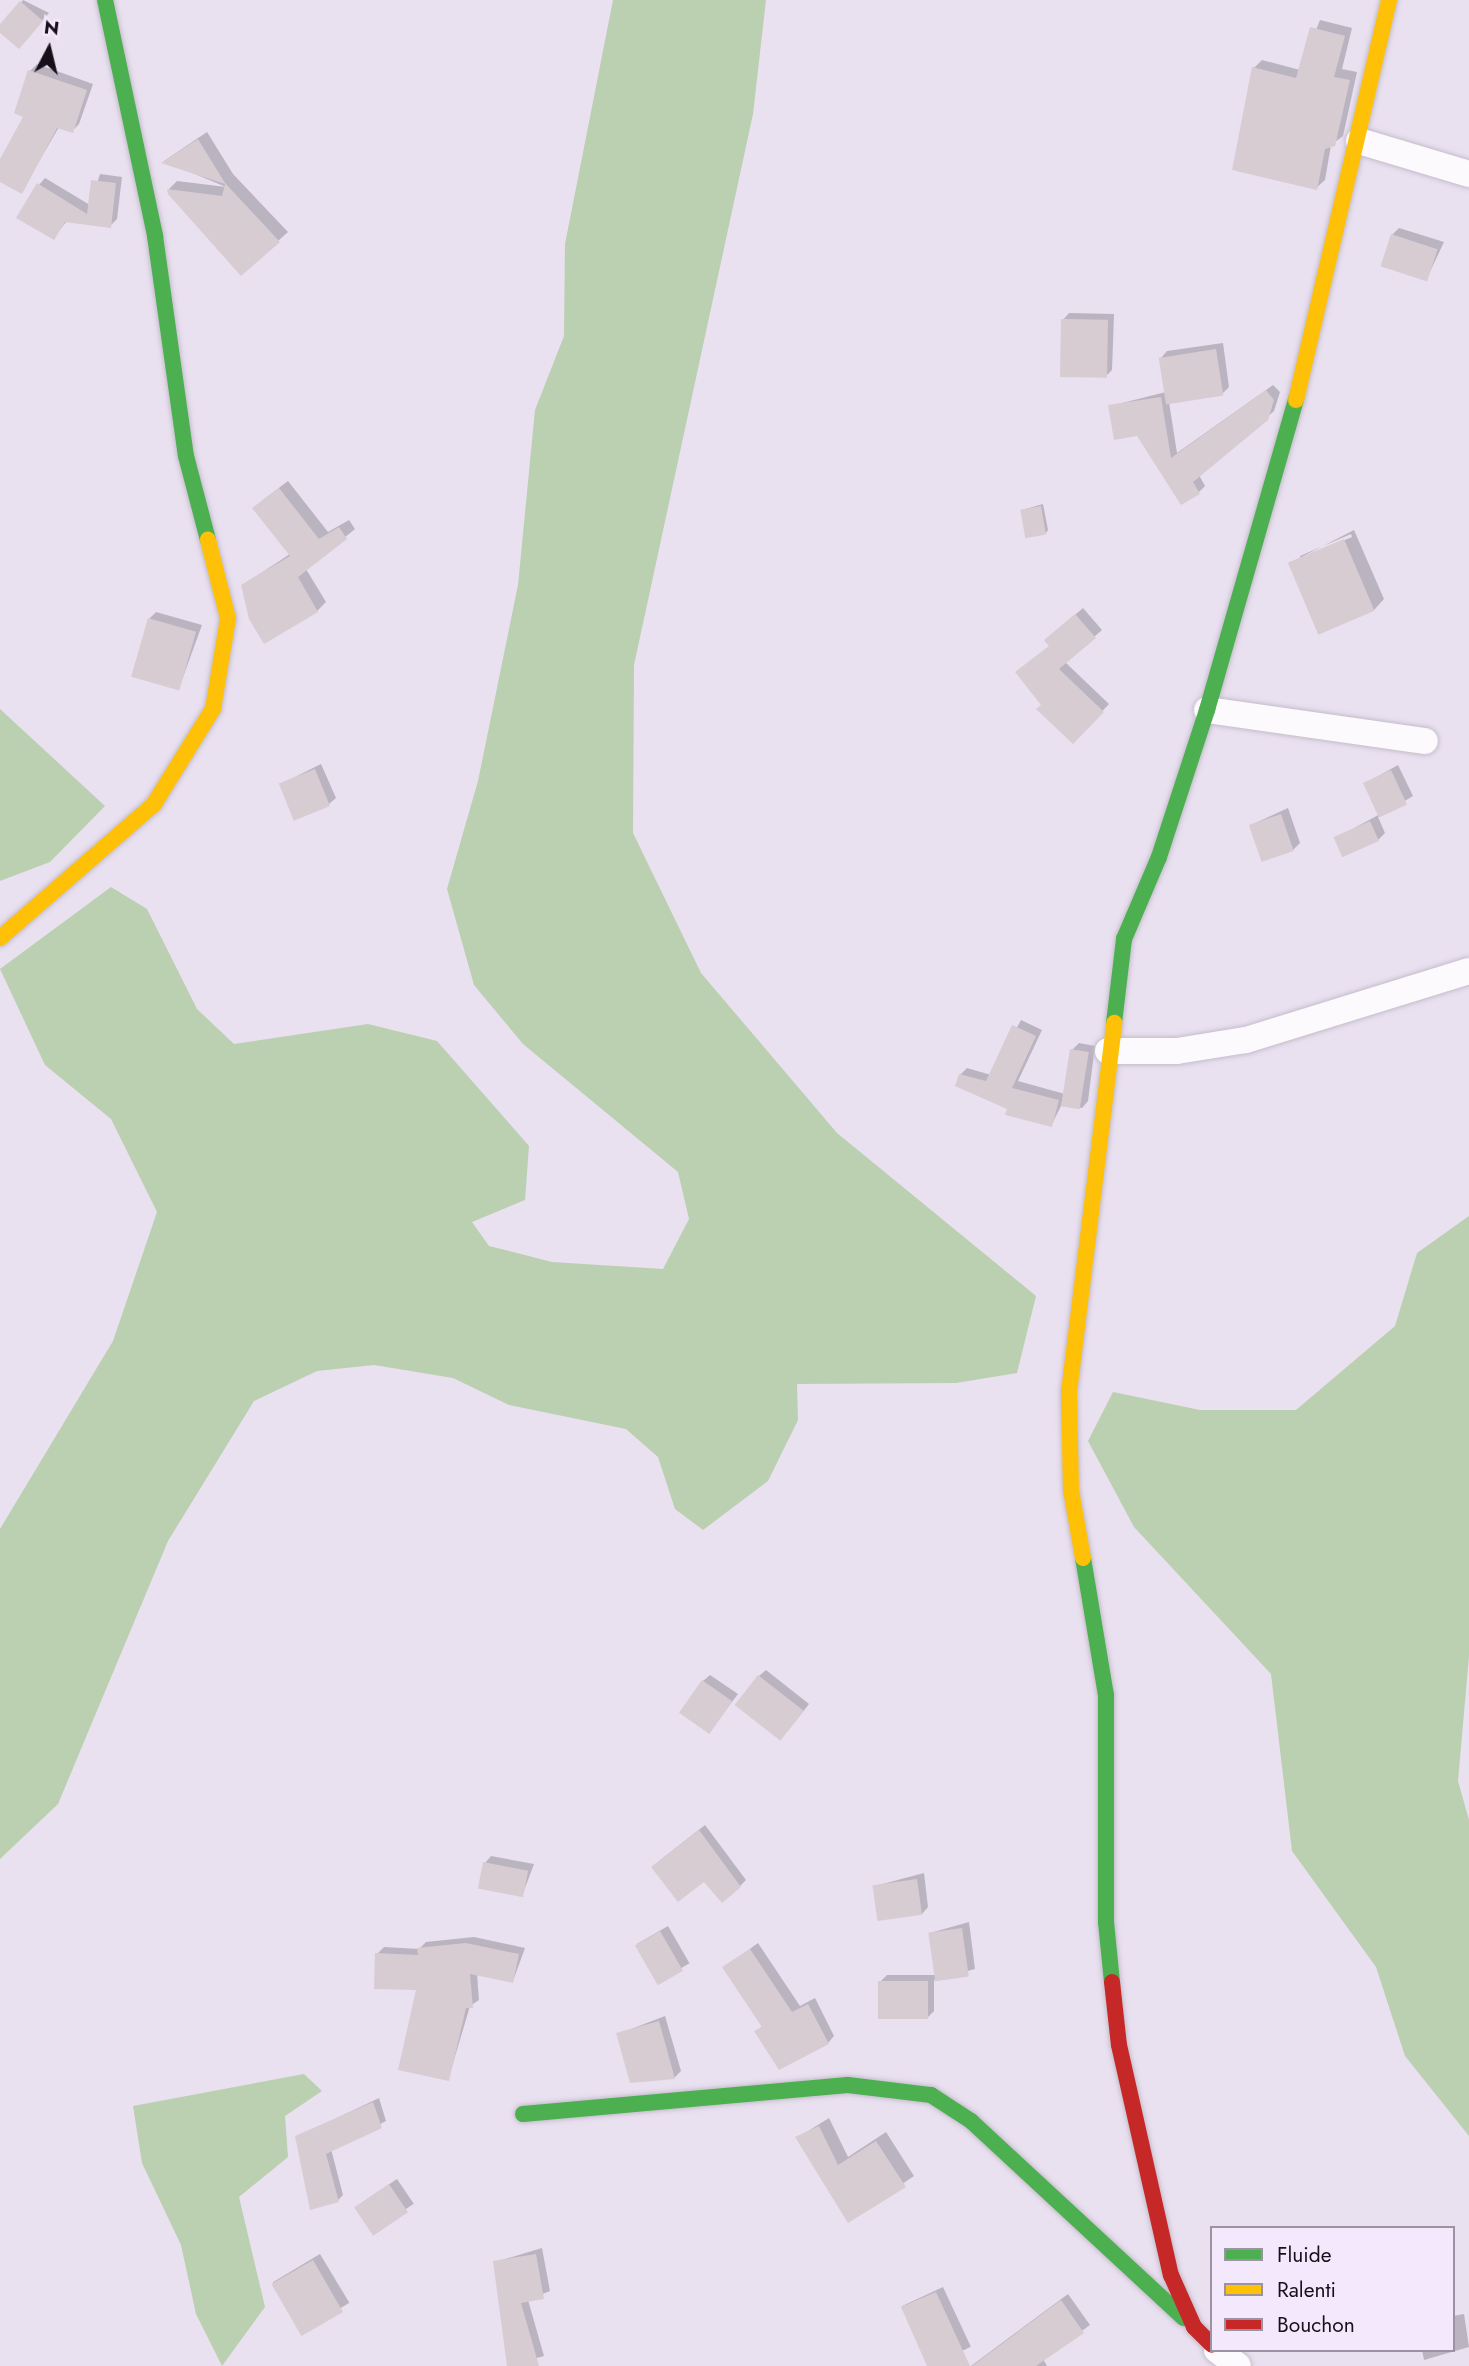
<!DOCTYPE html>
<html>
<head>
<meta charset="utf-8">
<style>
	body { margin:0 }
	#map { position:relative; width:1469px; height:2366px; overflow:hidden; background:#e9e0f0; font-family:Jost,sans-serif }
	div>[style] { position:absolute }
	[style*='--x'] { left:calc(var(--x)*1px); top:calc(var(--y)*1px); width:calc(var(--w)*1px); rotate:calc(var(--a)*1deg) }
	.green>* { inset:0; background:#bad0b1 }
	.shadow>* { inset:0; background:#0003; transform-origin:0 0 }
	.building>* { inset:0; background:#d7ccd2; transform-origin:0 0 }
	.roads { filter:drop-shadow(0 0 2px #c4bdca) drop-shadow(0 0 2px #c4bdca) }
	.street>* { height:26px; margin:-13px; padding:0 13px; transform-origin:13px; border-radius:13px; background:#fcfafd }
	.fast>* { height:16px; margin:-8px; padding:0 8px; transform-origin:8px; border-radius:8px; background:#4caf50 }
	.slow>* { height:16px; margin:-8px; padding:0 8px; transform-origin:8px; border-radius:8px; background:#ffc107 }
	.jam>* { height:16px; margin:-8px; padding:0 8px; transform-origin:8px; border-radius:8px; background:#c62828 }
	span { translate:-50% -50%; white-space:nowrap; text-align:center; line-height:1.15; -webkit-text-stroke:5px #f4e9fc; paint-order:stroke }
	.legend { position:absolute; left:1210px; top:2226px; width:245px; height:126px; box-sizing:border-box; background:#f4e9fc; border:2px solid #9b92a2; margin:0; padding:9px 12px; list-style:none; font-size:21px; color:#16101b }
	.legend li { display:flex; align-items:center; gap:14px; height:35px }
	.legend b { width:35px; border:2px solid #9b92a2 }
	.north { position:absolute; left:14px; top:14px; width:70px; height:70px; -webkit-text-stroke:5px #f4e9fc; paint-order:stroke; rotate:7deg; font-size:19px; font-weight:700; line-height:28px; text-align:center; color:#16101b }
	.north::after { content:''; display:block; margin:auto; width:24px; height:32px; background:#16101b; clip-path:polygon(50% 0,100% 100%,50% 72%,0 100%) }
</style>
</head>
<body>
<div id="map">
	<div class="green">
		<div style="clip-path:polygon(613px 0,766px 0,753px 114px,634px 665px,633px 833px,701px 973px,837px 1133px,1036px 1296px,1017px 1373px,956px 1383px,797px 1384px,798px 1420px,768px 1481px,703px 1530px,675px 1509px,658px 1457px,626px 1429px,509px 1405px,453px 1378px,374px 1365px,317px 1371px,254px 1401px,168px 1541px,58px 1804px,0 1859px,0 1529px,113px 1341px,157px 1212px,111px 1119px,45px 1065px,0 969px,111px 887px,147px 909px,197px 1009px,234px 1044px,368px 1024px,437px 1041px,529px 1146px,525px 1200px,472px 1222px,489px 1246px,552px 1262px,663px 1269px,689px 1219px,678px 1172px,523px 1044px,474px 985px,447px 889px,478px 781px,518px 585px,535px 410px,564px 336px,565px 244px)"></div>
		<div style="clip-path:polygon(0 709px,105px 806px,50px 862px,0 881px)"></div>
		<div style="clip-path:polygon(1469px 1216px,1469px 1656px,1458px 1781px,1469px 1820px,1469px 2136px,1405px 2056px,1376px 1967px,1292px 1851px,1271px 1674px,1134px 1527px,1088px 1441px,1113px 1392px,1200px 1410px,1296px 1410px,1395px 1326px,1417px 1253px)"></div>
		<div style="clip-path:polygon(304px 2074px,322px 2091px,285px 2116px,288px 2157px,239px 2197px,265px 2307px,222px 2366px,196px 2314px,181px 2245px,142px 2163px,133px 2106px)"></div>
	</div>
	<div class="shadow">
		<div style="clip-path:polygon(23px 0,49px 13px,25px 40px,0 31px)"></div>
		<div style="clip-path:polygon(1320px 20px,1352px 28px,1342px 69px,1357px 72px,1343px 136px,1331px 145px,1325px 180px,1316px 188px,1254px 68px,1262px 60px,1300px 70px)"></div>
		<div style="clip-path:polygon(37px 64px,93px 84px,79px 124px,72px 131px,59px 127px,21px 192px,0 180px,0 163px,26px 116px,30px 71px)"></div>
		<div style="clip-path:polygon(207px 132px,233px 174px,288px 232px,241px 274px,169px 189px,177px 181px,226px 187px,164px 161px)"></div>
		<div style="clip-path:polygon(100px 174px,122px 177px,117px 219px,110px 226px,67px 221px,53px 238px,39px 185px,45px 178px,90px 205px)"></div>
		<div style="clip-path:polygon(1399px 228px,1444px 242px,1427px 278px,1392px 235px)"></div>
		<div style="clip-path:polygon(1069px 313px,1114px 314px,1112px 370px,1105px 377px,1063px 320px)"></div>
		<div style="clip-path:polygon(1223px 343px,1229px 387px,1222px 394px,1169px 402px,1177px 453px,1273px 385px,1280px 392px,1274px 411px,1199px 475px,1205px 486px,1199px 492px,1110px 406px,1166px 392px,1161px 358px,1167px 351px)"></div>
		<div style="clip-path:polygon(288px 481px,328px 532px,349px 520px,355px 529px,306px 569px,326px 602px,317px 611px,243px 585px,290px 554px,263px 500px)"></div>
		<div style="clip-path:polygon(1043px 504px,1048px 530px,1046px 533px,1022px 510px)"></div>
		<div style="clip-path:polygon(evenodd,1354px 530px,1384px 599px,1374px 610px,1290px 563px,1354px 530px,1351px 534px,1352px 537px,1300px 559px,1300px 556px,1351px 534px)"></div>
		<div style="clip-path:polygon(1083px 608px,1102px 630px,1065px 662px,1109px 704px,1073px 742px,1043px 705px,1053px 634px)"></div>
		<div style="clip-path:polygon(156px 612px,202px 625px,179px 688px,149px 619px)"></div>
		<div style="clip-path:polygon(321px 764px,336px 798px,329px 804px,281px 784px)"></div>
		<div style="clip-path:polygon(1398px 765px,1413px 796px,1378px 817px,1385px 833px,1378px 840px,1336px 838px,1380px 814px,1366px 783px)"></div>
		<div style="clip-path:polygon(1288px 808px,1300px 843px,1293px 850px,1251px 825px)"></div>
		<div style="clip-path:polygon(1021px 1020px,1042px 1030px,1018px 1081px,1065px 1094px,1072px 1050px,1079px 1043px,1095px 1046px,1088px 1101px,1082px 1108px,1062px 1104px,1051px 1126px,1009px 1108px,960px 1075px,967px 1068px,991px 1075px)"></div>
		<div style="clip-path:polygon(766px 1670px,809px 1704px,787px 1732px,759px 1676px)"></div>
		<div style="clip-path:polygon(710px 1675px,738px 1694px,710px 1731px,703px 1681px)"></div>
		<div style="clip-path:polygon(705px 1825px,746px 1880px,740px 1886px,659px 1861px)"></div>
		<div style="clip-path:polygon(491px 1856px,534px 1864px,522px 1896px,485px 1863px)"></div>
		<div style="clip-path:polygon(924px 1873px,928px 1907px,922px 1914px,875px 1886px)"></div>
		<div style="clip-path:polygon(969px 1922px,975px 1969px,934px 1980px,934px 2011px,927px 2018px,880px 1982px,887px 1975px,935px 1975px,930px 1933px)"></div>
		<div style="left:668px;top:1926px;width:43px;height:36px;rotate:60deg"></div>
		<div style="clip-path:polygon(474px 1937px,525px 1948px,513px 1981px,477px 1974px,479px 2000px,470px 2006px,448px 2080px,418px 1989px,377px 1954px,384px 1947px,419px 1949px,426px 1942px)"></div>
		<div style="clip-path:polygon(758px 1943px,800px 2006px,815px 1998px,834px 2036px,828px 2043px,757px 2032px,763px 2025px,725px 1967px)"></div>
		<div style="clip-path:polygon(665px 2016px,681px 2071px,674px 2078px,618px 2034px)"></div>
		<div style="clip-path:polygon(379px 2098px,386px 2121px,331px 2149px,343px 2195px,338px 2200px,297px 2137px)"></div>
		<div style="clip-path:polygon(829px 2118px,848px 2157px,886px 2132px,914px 2176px,849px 2220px,797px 2138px)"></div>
		<div style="left:397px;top:2179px;width:30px;height:50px;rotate:56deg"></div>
		<div style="clip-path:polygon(542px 2248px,550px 2291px,528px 2300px,544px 2356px,509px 2366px,495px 2262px)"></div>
		<div style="left:320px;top:2254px;width:57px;height:55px;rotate:59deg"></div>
		<div style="left:943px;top:2287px;width:66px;height:45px;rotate:65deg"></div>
		<div style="clip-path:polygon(1068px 2294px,1090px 2325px,1043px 2359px,1047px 2366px,971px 2366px)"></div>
		<div style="clip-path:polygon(1464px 2314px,1469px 2347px,1424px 2360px,1422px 2350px,1453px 2350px,1453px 2316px)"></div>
	</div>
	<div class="building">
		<div style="clip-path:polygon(20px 1px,43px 21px,19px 49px,0 33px,0 24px)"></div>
		<div style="clip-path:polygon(1310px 27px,1345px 36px,1334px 77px,1350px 80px,1335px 146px,1325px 149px,1317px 190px,1232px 170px,1252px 67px,1296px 78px)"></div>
		<div style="clip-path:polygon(28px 70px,87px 90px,73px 133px,57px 128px,22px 194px,0 182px,0 159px,23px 117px,14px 113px)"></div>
		<div style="clip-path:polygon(198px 139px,225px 183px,280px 242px,241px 276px,168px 194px,167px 189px,222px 196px,225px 184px,161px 163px)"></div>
		<div style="clip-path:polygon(91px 180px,116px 183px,111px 228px,65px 222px,54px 240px,16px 218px,37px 183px,87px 214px)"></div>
		<div style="left:1391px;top:234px;width:49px;height:34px;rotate:18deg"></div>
		<div style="left:1061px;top:319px;width:47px;height:58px;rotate:1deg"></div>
		<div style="left:1216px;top:349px;width:47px;height:58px;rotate:81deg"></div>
		<div style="clip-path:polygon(1266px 390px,1274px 400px,1268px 420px,1193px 482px,1200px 494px,1181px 505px,1137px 436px,1114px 440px,1108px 405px,1161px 397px,1171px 458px)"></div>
		<div style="clip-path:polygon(279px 488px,319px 539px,339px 527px,347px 539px,298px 577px,318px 612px,264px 644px,249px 619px,241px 585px,290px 556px,252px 508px)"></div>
		<div style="left:1041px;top:506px;width:29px;height:21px;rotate:80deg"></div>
		<div style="left:1344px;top:539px;width:78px;height:61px;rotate:67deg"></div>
		<div style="clip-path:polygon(1075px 614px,1096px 638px,1059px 669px,1104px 712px,1073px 744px,1036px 709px,1041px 705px,1015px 672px,1049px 646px,1044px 640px)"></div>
		<div style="left:148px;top:618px;width:50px;height:61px;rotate:16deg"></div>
		<div style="left:315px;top:769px;width:40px;height:39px;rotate:68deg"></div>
		<div style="left:1391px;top:770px;width:38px;height:31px;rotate:65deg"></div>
		<div style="left:1281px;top:814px;width:39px;height:34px;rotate:71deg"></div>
		<div style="left:1370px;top:821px;width:22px;height:40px;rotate:66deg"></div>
		<div style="clip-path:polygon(1012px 1025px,1036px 1036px,1012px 1088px,1059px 1100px,1052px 1127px,1005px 1115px,1007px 1109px,955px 1086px,959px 1074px,986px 1081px)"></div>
		<div style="left:1070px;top:1049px;width:19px;height:58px;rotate:9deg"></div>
		<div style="left:758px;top:1675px;width:58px;height:38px;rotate:38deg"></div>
		<div style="left:702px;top:1680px;width:37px;height:40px;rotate:35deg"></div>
		<div style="clip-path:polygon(699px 1830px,741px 1887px,722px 1903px,704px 1882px,678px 1902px,651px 1867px)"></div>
		<div style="left:483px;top:1862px;width:46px;height:27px;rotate:11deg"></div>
		<div style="left:917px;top:1879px;width:36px;height:45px;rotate:82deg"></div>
		<div style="left:962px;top:1928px;width:49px;height:34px;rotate:82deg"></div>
		<div style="left:660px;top:1931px;width:46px;height:29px;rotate:60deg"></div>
		<div style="clip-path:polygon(466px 1943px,519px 1954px,513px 1983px,470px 1974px,473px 2008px,466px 2008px,449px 2081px,398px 2070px,416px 1990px,374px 1989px,375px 1953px,418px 1955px,417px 1948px)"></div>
		<div style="clip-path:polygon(750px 1949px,792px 2012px,808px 2004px,829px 2044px,779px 2070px,754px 2031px,762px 2027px,722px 1967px)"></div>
		<div style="left:878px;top:1981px;width:50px;height:38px"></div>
		<div style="clip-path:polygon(659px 2021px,675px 2079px,630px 2083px,616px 2033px)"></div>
		<div style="clip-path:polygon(373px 2102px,382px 2128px,326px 2154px,339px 2202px,310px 2210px,295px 2136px)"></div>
		<div style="clip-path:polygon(819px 2126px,838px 2165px,876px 2141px,906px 2187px,848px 2223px,795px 2137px)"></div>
		<div style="left:389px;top:2184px;width:34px;height:42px;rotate:56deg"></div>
		<div style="clip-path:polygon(536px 2254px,544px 2299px,521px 2303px,539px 2366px,507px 2366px,493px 2261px)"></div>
		<div style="left:313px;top:2260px;width:60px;height:48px;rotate:60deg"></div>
		<div style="clip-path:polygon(936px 2292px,970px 2366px,927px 2366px,901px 2307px)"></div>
		<div style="clip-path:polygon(1061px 2300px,1084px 2333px,1036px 2366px,972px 2366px)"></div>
	</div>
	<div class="roads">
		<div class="street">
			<div style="--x:1359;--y:141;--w:115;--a:16.7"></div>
			<div style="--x:1207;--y:710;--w:220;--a:8.1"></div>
			<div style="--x:1108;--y:1051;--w:69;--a:0"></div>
			<div style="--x:1177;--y:1051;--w:70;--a:-9.1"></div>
			<div style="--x:1246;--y:1040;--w:233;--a:-17.2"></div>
			<div style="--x:1217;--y:2350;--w:26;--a:37"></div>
		</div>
		<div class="fast">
			<div style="--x:105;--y:0;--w:241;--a:78"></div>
			<div style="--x:155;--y:236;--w:222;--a:82"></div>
			<div style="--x:186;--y:456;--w:87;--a:75.3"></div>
			<div style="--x:1114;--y:1023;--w:85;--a:-83.2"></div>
			<div style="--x:1124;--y:939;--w:89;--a:-66.9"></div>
			<div style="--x:1159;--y:857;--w:155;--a:-71.9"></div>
			<div style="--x:1207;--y:710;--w:323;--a:-74"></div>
			<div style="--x:1083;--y:1558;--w:139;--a:80.5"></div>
			<div style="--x:1106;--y:1695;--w:227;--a:90"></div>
			<div style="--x:1106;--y:1922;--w:60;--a:84.3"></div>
			<div style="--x:523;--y:2114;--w:326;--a:-5.1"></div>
			<div style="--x:848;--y:2085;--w:84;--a:6.9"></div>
			<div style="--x:931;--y:2095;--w:48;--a:33"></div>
			<div style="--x:971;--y:2121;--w:290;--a:42.8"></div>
		</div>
		<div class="slow">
			<div style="--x:1296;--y:400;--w:411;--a:-76.9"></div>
			<div style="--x:0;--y:938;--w:204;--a:-41"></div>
			<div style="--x:154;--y:804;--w:112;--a:-58.2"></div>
			<div style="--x:213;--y:709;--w:92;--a:-80.6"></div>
			<div style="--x:228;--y:618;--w:81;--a:-104.4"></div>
			<div style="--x:1083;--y:1558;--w:69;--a:-100"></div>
			<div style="--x:1071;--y:1490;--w:98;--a:-91.2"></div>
			<div style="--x:1069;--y:1392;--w:372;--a:-83"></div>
		</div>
		<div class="jam">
			<div style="--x:1112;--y:1982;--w:63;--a:83.7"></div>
			<div style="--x:1119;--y:2045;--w:236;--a:77.3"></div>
			<div style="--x:1171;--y:2275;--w:57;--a:66.1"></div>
			<div style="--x:1194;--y:2327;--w:25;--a:45"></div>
		</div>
	</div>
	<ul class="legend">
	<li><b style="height:9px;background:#4caf50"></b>Fluide</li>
	<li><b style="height:9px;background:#ffc107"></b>Ralenti</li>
	<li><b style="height:9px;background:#c62828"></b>Bouchon</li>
	</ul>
	<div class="north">N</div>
</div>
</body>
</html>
